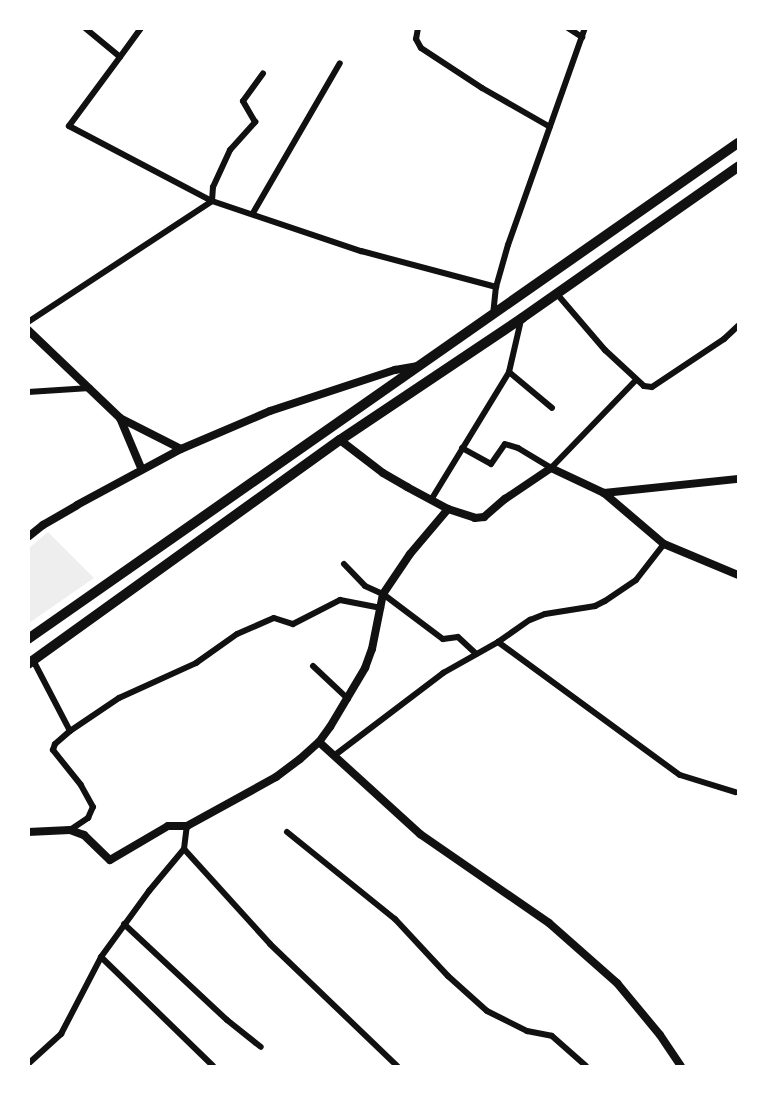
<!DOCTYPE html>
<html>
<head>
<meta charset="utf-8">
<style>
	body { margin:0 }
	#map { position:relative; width:767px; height:1095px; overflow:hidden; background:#fff; font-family:"DejaVu Sans",sans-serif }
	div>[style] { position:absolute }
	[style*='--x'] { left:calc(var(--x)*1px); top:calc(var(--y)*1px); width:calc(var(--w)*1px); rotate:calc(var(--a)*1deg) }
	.green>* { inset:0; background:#eee }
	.minor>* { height:6px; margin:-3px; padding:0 3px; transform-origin:3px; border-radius:3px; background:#111 }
	.tertiary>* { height:8px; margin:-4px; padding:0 4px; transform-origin:4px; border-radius:4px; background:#111 }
	.trunk>* { height:10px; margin:-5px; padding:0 5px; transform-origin:5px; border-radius:5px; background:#111 }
	span { translate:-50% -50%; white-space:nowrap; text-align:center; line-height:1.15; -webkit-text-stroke:6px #fff; paint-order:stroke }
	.frame { position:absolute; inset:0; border:30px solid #fff; pointer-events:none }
</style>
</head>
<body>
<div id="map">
	<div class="green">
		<div style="clip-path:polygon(48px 532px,94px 578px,29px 623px,29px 548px)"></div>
	</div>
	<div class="minor">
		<div style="--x:85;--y:28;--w:45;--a:39.6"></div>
		<div style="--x:120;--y:57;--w:36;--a:-54"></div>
		<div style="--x:418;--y:28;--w:11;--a:100"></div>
		<div style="--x:416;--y:39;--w:10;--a:61"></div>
		<div style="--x:421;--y:48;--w:73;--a:33.3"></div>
		<div style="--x:482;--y:88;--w:78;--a:29.8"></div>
		<div style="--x:568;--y:28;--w:17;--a:33"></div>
		<div style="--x:120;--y:57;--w:86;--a:126.5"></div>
		<div style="--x:69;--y:126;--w:161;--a:27.7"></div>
		<div style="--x:212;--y:201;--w:14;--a:-86"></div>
		<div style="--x:213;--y:187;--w:41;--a:-65.3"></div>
		<div style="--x:230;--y:150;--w:38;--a:-48"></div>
		<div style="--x:255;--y:122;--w:24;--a:-120"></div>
		<div style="--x:243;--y:101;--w:34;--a:-54"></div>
		<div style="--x:253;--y:213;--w:173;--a:-59.9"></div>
		<div style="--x:557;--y:294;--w:74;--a:49.4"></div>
		<div style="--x:605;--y:350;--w:53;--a:42.7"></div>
		<div style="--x:644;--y:386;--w:8;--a:7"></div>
		<div style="--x:652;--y:387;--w:87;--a:-33.7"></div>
		<div style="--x:724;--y:339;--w:19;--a:-43"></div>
		<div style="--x:493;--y:315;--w:28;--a:-84"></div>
		<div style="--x:496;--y:287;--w:44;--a:-74.1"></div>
		<div style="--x:508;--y:245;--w:230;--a:-70.5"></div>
		<div style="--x:28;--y:322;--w:220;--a:-33.3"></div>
		<div style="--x:212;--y:201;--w:157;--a:18.6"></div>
		<div style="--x:361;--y:251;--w:140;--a:14.9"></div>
		<div style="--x:509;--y:372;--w:56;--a:39.9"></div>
		<div style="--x:28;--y:392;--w:62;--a:-3.7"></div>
		<div style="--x:462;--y:448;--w:33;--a:29"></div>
		<div style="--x:491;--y:464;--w:24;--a:-55"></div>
		<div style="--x:505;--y:444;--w:14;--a:17"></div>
		<div style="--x:518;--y:448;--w:39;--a:31"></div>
		<div style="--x:551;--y:468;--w:122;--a:-46"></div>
		<div style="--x:431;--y:500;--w:150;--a:-58.6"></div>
		<div style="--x:509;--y:372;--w:53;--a:-77"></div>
		<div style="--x:344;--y:564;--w:30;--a:46"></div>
		<div style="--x:365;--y:586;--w:20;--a:24"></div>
		<div style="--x:383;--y:594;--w:75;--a:36.9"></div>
		<div style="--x:443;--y:639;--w:15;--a:-8"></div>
		<div style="--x:458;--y:637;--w:25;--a:43"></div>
		<div style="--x:498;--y:642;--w:225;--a:36.2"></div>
		<div style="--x:680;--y:775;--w:58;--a:17.2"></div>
		<div style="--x:33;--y:660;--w:80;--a:62.5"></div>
		<div style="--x:70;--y:731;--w:59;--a:-34"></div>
		<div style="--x:119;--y:698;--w:85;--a:-24.4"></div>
		<div style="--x:196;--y:663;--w:50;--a:-35.3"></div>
		<div style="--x:237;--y:634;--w:40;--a:-23.4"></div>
		<div style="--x:274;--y:618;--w:20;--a:18"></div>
		<div style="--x:293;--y:624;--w:53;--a:-27.1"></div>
		<div style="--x:340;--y:600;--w:42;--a:11"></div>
		<div style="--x:313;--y:666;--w:48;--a:43.3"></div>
		<div style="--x:335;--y:755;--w:136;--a:-37.2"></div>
		<div style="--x:443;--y:673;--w:63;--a:-29.4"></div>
		<div style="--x:498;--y:642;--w:39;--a:-35"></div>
		<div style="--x:530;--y:620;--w:16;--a:-22"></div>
		<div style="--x:545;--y:614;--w:51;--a:-9.1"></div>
		<div style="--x:595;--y:606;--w:11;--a:-27"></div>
		<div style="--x:605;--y:601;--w:37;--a:-34"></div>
		<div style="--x:636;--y:580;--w:46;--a:-52.1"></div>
		<div style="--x:70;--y:830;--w:22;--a:-34"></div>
		<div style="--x:88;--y:818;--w:12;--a:-66"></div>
		<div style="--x:93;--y:807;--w:25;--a:-119"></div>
		<div style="--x:81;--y:785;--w:45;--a:-128.7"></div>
		<div style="--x:53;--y:750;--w:6;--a:-72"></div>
		<div style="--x:55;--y:744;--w:20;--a:-41"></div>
		<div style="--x:287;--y:832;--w:139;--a:38.9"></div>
		<div style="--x:395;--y:919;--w:78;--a:47.1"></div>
		<div style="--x:448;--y:976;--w:52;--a:41.9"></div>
		<div style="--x:487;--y:1011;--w:45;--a:26.6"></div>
		<div style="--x:527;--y:1031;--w:25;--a:11"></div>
		<div style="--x:552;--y:1036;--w:45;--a:41.4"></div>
		<div style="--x:184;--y:849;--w:128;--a:47.8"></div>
		<div style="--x:270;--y:944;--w:176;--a:43.8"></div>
		<div style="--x:124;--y:924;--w:141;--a:43"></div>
		<div style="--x:227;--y:1020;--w:43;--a:38.5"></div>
		<div style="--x:101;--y:957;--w:156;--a:44.2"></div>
		<div style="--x:28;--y:1064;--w:45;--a:-42.3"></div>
		<div style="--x:61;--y:1034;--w:87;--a:-62.5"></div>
		<div style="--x:101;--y:957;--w:82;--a:-54"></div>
		<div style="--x:149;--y:891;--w:55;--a:-50.2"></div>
		<div style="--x:184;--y:849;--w:23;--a:-83"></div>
	</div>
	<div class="tertiary">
		<div style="--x:28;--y:330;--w:127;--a:43.7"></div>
		<div style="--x:120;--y:418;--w:68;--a:26.9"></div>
		<div style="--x:120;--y:418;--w:56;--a:67.1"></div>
		<div style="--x:340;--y:440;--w:54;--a:37.5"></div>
		<div style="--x:383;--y:473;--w:28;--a:30"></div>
		<div style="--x:407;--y:487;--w:47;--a:28.2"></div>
		<div style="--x:448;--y:509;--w:28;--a:18"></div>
		<div style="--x:475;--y:518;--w:9;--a:-6"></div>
		<div style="--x:484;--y:517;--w:28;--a:-41"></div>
		<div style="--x:505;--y:499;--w:55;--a:-34"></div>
		<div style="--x:551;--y:468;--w:59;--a:25.3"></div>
		<div style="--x:604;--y:493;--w:135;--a:-6"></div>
		<div style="--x:604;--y:493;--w:79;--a:40.4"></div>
		<div style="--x:664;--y:544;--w:80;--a:22.7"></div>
		<div style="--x:28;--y:537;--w:19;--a:-39"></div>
		<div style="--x:43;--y:525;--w:39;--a:-30"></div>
		<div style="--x:77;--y:505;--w:118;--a:-28.3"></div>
		<div style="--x:181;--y:449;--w:97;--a:-23.1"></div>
		<div style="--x:270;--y:411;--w:132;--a:-18.2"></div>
		<div style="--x:395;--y:370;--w:22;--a:-10"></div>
		<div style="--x:319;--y:742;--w:137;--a:42.3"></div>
		<div style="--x:420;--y:834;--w:157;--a:34.6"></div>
		<div style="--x:549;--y:923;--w:91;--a:41.4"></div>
		<div style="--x:617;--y:983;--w:67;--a:50.4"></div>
		<div style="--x:660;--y:1035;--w:37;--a:56"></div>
		<div style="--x:28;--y:832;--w:42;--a:-2.7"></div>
		<div style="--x:70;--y:830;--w:15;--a:20"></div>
		<div style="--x:84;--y:835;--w:36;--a:44"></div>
		<div style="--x:110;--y:860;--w:67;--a:-30.4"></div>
		<div style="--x:168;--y:826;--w:19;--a:0"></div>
		<div style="--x:187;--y:826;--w:102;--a:-28.8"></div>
		<div style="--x:276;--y:777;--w:30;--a:-37"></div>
		<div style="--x:300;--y:759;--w:25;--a:-42"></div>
		<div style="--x:319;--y:742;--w:19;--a:-54"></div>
		<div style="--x:330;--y:727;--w:69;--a:-59.3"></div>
		<div style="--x:365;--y:668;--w:20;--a:-70"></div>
		<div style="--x:372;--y:649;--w:56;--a:-78.7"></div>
		<div style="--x:383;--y:594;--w:48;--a:-56"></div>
		<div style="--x:410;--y:554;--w:59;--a:-49.8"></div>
	</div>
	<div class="trunk">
		<div style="--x:28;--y:639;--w:866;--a:-34.94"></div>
		<div style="--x:28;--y:664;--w:384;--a:-35.7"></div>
		<div style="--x:340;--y:440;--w:219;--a:-33.8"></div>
		<div style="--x:522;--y:318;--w:264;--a:-35"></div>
	</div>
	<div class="frame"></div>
</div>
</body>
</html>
